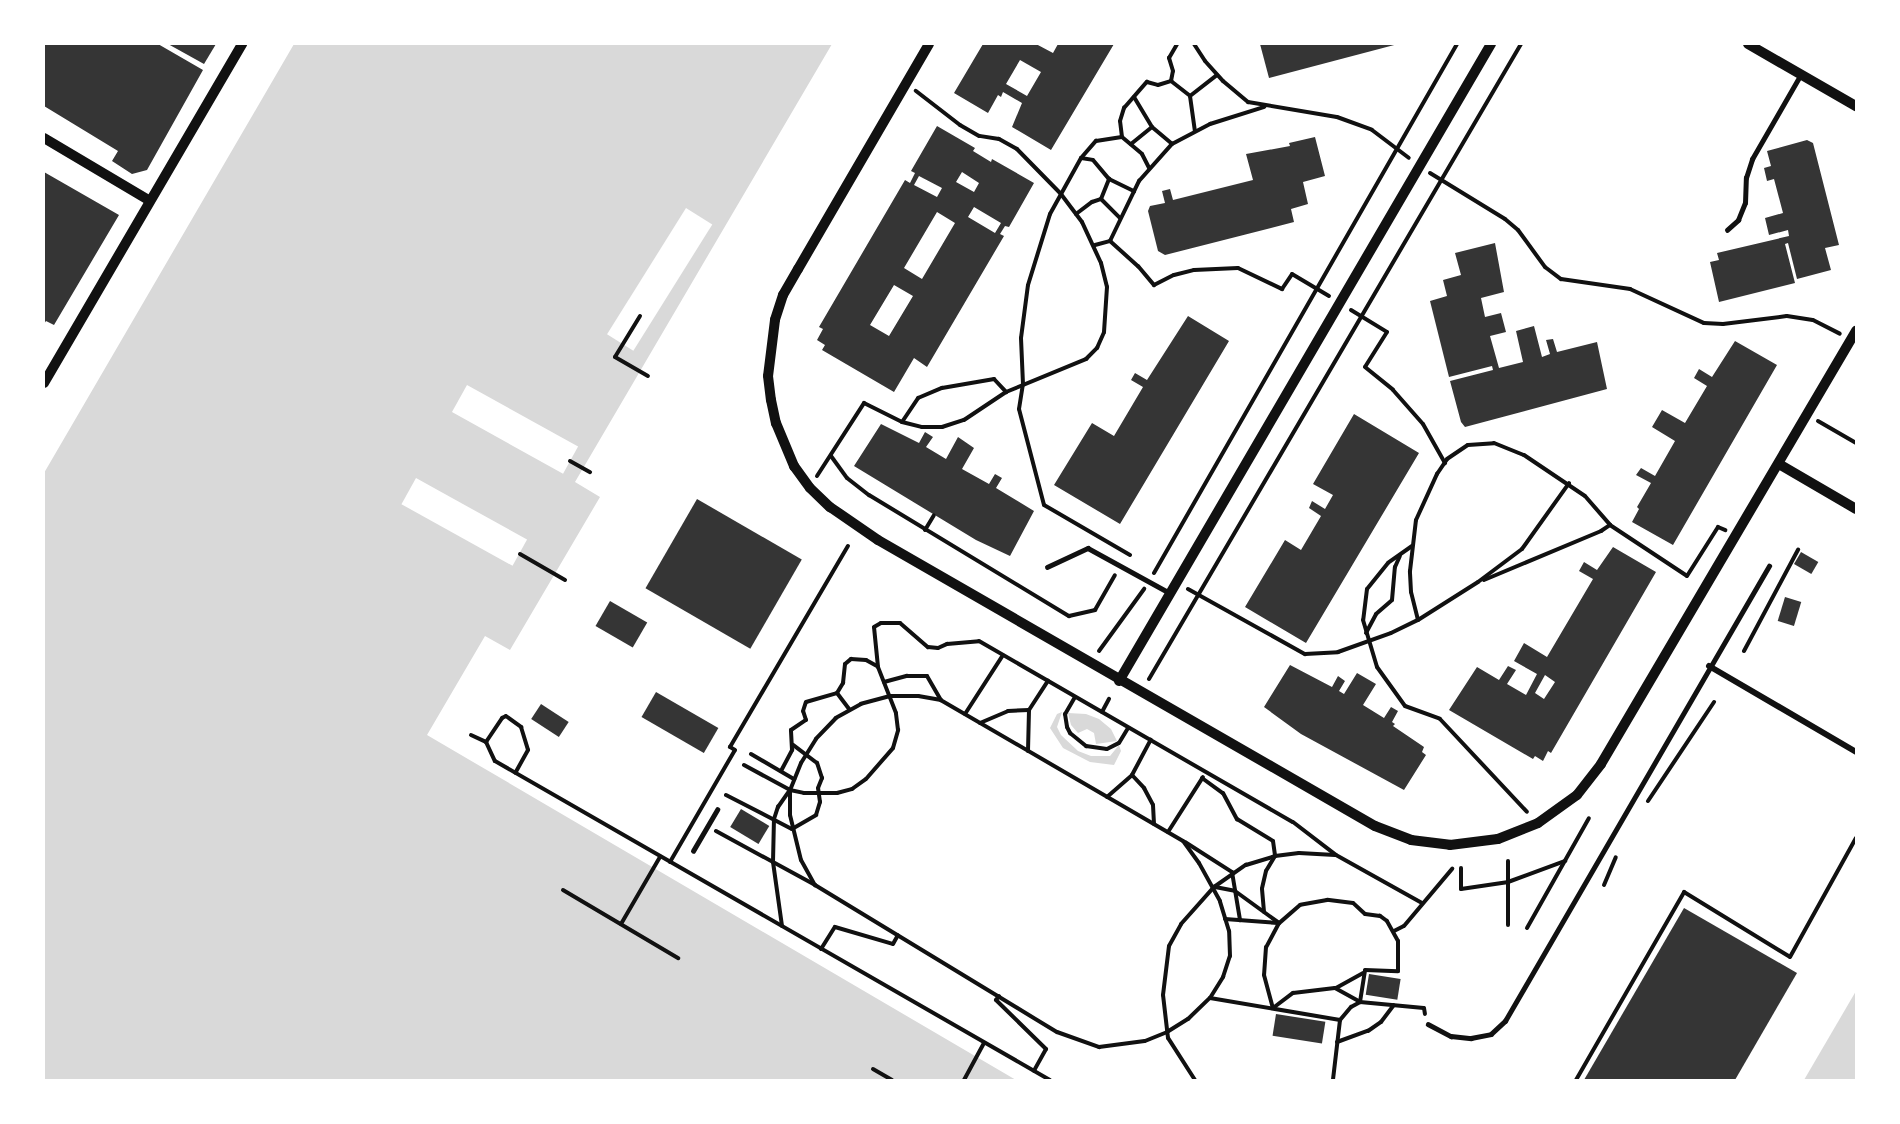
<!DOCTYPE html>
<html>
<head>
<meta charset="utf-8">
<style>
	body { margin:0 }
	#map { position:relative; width:1900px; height:1124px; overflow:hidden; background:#fff; font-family:"Roboto Serif",serif }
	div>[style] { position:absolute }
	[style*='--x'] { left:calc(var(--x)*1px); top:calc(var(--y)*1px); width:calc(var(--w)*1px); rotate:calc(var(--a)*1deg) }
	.water>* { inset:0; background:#d9d9d9 }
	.pier>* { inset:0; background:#fff; transform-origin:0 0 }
	.building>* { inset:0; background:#353535; transform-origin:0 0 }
	.path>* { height:4px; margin:-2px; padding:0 2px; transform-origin:2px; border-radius:2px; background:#111 }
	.service>* { height:4.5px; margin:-2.25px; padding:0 2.25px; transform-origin:2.25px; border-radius:2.25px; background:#111 }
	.minor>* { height:6px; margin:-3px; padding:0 3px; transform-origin:3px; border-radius:3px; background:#111 }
	.tertiary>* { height:10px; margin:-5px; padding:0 5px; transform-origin:5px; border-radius:5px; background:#111 }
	span { translate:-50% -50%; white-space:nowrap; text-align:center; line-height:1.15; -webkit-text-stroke:4.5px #fff; paint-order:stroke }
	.frame { position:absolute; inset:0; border:45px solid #fff; pointer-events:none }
</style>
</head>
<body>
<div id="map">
	<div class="water">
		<div style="clip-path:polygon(294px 44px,832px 44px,575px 482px,600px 497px,510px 650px,485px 636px,427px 735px,1016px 1080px,44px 1080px,44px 473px)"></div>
		<div style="clip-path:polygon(1062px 712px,1057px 727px,1061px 735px,1078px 751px,1091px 756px,1110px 756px,1119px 745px,1121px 751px,1114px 765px,1090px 762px,1063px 748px,1050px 728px,1057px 714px)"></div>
		<div style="clip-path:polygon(1068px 713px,1086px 714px,1099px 719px,1111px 729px,1117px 741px,1096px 744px,1094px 733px,1087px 729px,1078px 733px,1071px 725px)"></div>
		<div style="clip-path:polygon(1856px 991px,1856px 1080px,1804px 1080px)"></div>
	</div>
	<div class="pier">
		<div style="left:686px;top:208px;width:31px;height:149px;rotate:32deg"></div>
		<div style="left:467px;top:385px;width:127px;height:31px;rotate:29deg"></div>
		<div style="left:416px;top:478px;width:127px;height:30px;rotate:29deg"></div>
	</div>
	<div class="building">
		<div style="clip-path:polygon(44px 44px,158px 44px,203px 70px,147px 170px,132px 174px,112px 161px,118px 151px,44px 106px)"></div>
		<div style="clip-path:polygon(168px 44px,216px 44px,204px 64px)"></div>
		<div style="clip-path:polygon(evenodd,983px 44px,1036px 44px,1053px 53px,1058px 44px,1114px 44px,1051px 150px,1012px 127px,1022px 103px,1003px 92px,1001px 97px,998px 95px,988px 113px,954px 93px,983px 44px,1020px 60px,1041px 72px,1027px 96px,1006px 84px,1020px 60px)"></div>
		<div style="clip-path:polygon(1260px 44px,1398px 44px,1269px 78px)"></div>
		<div style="clip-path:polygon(evenodd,937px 126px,975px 148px,973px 151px,991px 162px,992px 159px,1034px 183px,1009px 227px,1005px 226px,1000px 234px,1004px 236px,927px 367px,914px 358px,894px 392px,822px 350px,825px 345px,817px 340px,823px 329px,819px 327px,905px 180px,910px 183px,915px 173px,911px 171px,937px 126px,962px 172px,979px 183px,974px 192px,956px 182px,962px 172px,937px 126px,919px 176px,942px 188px,937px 197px,914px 185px,919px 176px,937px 126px,974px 207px,1001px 223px,995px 233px,968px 217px,974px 207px,937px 126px,937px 212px,955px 223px,922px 279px,904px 268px,937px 212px,937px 126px,894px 285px,913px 296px,889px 336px,870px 325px,894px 285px)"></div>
		<div style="clip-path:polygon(1315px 137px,1325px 176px,1303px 182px,1308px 204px,1291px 209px,1294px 222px,1165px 255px,1158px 251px,1148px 211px,1150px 206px,1165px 203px,1162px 191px,1170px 189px,1173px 200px,1253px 180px,1246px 154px,1290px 146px,1289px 143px)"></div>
		<div style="clip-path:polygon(1807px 140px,1813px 143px,1839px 245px,1825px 248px,1831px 270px,1797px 279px,1788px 243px,1785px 244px,1795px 283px,1719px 302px,1710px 262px,1719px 260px,1717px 253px,1789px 236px,1788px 230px,1769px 235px,1765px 218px,1783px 213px,1774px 179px,1767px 181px,1764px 168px,1771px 166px,1767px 151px)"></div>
		<div style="clip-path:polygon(44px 172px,119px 215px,54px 325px,46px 321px,44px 324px)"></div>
		<div style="clip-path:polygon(1495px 243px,1504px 292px,1481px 298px,1485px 317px,1501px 313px,1506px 332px,1490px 336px,1499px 368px,1523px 362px,1516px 331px,1534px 326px,1542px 357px,1550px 354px,1546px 340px,1553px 339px,1557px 352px,1597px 342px,1607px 389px,1465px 427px,1461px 422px,1450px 381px,1493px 370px,1492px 366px,1449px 377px,1430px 301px,1447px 296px,1443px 280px,1461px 275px,1455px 253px)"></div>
		<div style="clip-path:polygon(1188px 316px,1229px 341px,1120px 524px,1054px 485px,1092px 423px,1114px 436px,1143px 387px,1131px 380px,1135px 373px,1147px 380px)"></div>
		<div style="clip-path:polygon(1735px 341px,1777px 365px,1673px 545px,1632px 522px,1639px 509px,1637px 507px,1651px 483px,1636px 475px,1641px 468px,1655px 476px,1675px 441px,1652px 427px,1662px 410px,1685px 423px,1707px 386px,1694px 378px,1699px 369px,1712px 377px)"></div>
		<div style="clip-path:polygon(1354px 414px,1419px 453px,1306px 643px,1245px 607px,1285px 540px,1301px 550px,1321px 516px,1309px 508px,1312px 501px,1325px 509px,1333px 495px,1313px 484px)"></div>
		<div style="clip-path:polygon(881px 424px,919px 443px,925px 432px,933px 437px,926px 447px,946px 459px,958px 437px,974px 448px,962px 469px,989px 484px,995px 474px,1002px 478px,996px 488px,1034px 511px,1010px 556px,976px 540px,854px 466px)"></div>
		<div style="left:697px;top:499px;width:121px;height:103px;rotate:30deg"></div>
		<div style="clip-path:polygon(evenodd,1613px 547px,1656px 572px,1551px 753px,1548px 751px,1543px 761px,1535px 756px,1533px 759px,1449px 710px,1477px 667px,1499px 680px,1508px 666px,1516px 670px,1507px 684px,1526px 695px,1537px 674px,1514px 661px,1524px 643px,1547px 657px,1593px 579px,1579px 571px,1584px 562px,1597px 570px,1613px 547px,1545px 675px,1555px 682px,1544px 699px,1535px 693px,1545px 675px)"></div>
		<div style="left:1801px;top:552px;width:20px;height:14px;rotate:30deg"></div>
		<div style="left:1785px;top:597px;width:17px;height:25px;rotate:17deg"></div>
		<div style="left:610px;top:601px;width:43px;height:29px;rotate:30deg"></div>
		<div style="clip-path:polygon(1290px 665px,1332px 687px,1338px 676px,1345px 681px,1339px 691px,1344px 694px,1357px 673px,1376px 684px,1363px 705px,1384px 718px,1391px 707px,1398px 711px,1392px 722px,1395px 724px,1393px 726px,1424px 747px,1422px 752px,1426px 755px,1404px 790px,1301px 734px,1264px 707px)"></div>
		<div style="left:656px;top:692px;width:72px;height:29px;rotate:30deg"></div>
		<div style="left:541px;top:704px;width:33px;height:18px;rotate:33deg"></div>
		<div style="left:741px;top:809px;width:33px;height:21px;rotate:31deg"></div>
		<div style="clip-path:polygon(1684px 908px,1797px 973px,1735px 1080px,1584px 1080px)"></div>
		<div style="left:1369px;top:974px;width:32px;height:21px;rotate:9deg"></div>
		<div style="left:1276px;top:1014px;width:50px;height:22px;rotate:9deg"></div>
	</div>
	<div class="path">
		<div style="--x:1194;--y:44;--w:20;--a:57"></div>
		<div style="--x:1205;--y:61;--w:27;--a:48"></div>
		<div style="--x:1223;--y:81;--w:33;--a:40"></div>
		<div style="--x:1248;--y:102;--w:90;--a:9.6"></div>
		<div style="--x:1337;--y:117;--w:37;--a:20"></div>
		<div style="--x:1372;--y:130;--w:46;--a:37.1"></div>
		<div style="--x:1171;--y:81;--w:24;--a:38"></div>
		<div style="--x:1190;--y:96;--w:34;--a:-38"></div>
		<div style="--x:1190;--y:96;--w:35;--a:82"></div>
		<div style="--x:1134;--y:97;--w:35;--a:59"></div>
		<div style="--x:1152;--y:127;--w:26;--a:40"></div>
		<div style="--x:1122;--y:137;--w:26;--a:40"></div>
		<div style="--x:1142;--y:154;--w:16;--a:63"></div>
		<div style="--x:1131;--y:144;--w:27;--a:-39"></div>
		<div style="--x:1081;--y:158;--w:12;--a:9"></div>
		<div style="--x:1093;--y:160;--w:25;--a:50"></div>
		<div style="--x:1109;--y:179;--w:28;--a:26"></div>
		<div style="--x:1430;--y:173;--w:88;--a:31.5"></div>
		<div style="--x:1505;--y:219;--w:17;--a:40"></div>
		<div style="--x:1518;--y:230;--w:46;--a:53.9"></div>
		<div style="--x:1545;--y:267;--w:20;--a:37"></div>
		<div style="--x:1561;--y:279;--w:70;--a:8.2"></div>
		<div style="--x:1630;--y:289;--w:81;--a:24.7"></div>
		<div style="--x:1704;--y:323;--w:19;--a:3"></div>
		<div style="--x:1723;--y:324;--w:64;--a:-7.1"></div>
		<div style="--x:1787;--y:316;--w:26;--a:9"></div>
		<div style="--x:1813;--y:320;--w:30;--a:27"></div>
		<div style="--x:1101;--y:199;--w:27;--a:45"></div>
		<div style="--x:1076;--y:214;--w:20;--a:-37"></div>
		<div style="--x:1092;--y:202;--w:9;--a:-18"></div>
		<div style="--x:1101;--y:199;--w:22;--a:-68"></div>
		<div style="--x:1110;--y:241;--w:38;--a:42"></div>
		<div style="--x:1138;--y:266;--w:25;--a:50"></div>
		<div style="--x:1154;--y:285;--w:22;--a:-27"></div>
		<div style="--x:1174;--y:275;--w:21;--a:-14"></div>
		<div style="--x:1194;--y:270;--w:44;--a:-2.6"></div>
		<div style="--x:1238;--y:268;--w:49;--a:25.5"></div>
		<div style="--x:1282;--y:289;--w:18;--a:-56"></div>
		<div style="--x:1292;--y:274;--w:43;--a:30.7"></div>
		<div style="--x:1095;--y:245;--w:16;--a:-15"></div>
		<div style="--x:1110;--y:241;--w:67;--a:-64.2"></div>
		<div style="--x:1139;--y:181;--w:50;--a:-48.3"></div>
		<div style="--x:1172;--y:144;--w:43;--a:-27.8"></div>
		<div style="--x:1210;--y:124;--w:57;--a:-17.5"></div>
		<div style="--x:1351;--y:310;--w:42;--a:31.4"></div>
		<div style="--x:1387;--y:332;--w:41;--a:122.2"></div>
		<div style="--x:1365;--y:367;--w:36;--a:39"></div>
		<div style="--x:1393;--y:390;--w:45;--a:48.6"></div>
		<div style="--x:1423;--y:424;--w:45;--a:60.6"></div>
		<div style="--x:640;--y:316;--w:48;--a:121.4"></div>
		<div style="--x:615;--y:357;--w:38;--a:30"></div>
		<div style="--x:1818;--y:421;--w:44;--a:30.1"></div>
		<div style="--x:902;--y:422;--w:29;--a:-56"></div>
		<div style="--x:918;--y:398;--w:26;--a:-23"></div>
		<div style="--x:942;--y:388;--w:53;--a:-9.8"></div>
		<div style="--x:994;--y:379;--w:18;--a:47"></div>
		<div style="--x:831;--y:456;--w:27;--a:54"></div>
		<div style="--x:847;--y:478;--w:28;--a:38"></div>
		<div style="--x:869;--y:495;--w:234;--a:31.2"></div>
		<div style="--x:1069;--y:616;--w:27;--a:-13"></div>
		<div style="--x:1095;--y:610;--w:40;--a:-60.3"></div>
		<div style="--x:570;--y:461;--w:23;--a:29"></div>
		<div style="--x:817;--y:476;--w:87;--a:-57.2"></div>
		<div style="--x:864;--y:403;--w:42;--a:26.6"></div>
		<div style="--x:902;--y:422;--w:21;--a:14"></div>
		<div style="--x:922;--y:427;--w:20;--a:0"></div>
		<div style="--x:942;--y:427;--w:23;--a:-18"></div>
		<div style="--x:964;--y:420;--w:50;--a:-33.7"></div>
		<div style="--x:1006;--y:392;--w:87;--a:-22.4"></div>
		<div style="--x:1086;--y:359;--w:16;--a:-45"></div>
		<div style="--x:1097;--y:348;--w:17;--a:-66"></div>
		<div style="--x:1104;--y:332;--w:45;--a:-86.2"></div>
		<div style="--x:1107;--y:287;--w:25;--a:-104"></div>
		<div style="--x:1101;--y:263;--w:45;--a:-114.9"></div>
		<div style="--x:1082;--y:222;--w:35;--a:-127"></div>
		<div style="--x:1061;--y:194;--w:63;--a:-134.4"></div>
		<div style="--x:1017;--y:149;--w:21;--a:-151"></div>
		<div style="--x:999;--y:139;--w:20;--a:-171"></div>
		<div style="--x:979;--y:136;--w:22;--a:-150"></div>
		<div style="--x:960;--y:125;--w:56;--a:-142.3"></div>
		<div style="--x:925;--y:530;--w:17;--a:-59"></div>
		<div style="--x:1412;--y:546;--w:29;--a:145"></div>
		<div style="--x:1388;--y:563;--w:33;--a:129"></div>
		<div style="--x:1367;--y:589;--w:31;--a:97"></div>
		<div style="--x:1363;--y:620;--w:49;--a:73.4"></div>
		<div style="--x:1377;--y:667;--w:48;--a:54.3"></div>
		<div style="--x:1405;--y:706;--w:37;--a:20"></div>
		<div style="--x:1440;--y:719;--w:127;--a:46.9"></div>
		<div style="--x:520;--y:554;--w:52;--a:30"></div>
		<div style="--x:1130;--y:555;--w:99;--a:-149.8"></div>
		<div style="--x:1044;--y:505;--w:99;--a:-104.6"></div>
		<div style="--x:1019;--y:409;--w:25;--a:-81"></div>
		<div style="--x:1023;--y:384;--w:46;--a:-92.5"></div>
		<div style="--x:1021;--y:338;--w:53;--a:-82.5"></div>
		<div style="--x:1028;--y:285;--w:74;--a:-72.8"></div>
		<div style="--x:1050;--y:214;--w:64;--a:-61"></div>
		<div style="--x:1081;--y:158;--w:23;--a:-49"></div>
		<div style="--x:1096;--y:141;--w:26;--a:-9"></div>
		<div style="--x:1122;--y:137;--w:16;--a:-97"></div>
		<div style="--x:1120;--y:121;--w:14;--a:-73"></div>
		<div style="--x:1124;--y:108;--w:35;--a:-49"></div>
		<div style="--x:1147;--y:82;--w:11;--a:15"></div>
		<div style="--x:1158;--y:85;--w:14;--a:-17"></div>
		<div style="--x:1171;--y:81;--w:10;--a:-79"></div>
		<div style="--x:1173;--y:71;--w:14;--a:-107"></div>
		<div style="--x:1169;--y:58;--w:16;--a:-60"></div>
		<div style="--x:1154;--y:573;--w:610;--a:-60.2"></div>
		<div style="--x:1484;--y:580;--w:127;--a:-22.7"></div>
		<div style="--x:1601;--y:531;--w:11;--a:-34"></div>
		<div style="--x:1188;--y:589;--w:134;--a:29.1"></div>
		<div style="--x:1305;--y:654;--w:33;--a:-3"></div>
		<div style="--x:1338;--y:652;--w:56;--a:-19.7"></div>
		<div style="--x:1391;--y:633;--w:30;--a:-26"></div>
		<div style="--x:1418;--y:620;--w:71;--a:-32.3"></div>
		<div style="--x:1478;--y:582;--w:55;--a:-36.9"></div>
		<div style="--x:1522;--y:549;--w:81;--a:-54.5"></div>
		<div style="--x:1418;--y:620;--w:29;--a:-104"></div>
		<div style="--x:1411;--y:592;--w:21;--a:-93"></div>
		<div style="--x:1410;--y:571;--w:51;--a:-83.3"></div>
		<div style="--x:1416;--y:520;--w:51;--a:-65.5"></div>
		<div style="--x:1437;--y:474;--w:18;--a:-56"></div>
		<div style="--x:1447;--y:459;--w:25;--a:-34"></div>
		<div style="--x:1468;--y:445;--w:26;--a:-4"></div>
		<div style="--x:1494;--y:443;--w:32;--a:22"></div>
		<div style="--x:1524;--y:455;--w:73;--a:33.9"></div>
		<div style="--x:1585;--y:496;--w:38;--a:49"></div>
		<div style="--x:1610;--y:525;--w:92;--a:33.5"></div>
		<div style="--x:1687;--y:576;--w:58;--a:-57.7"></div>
		<div style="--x:1718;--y:527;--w:8;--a:23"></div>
		<div style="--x:1366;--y:633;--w:21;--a:-62"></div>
		<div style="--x:1376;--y:614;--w:21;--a:-41"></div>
		<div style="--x:1392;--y:600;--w:33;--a:-85"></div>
		<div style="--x:1395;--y:567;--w:12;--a:-66"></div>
		<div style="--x:1099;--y:651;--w:77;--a:-54"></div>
		<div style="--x:1744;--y:651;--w:115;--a:-61.9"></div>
		<div style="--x:1149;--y:679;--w:736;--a:-59.64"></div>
		<div style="--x:884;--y:682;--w:24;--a:-15"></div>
		<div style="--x:907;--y:676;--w:20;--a:0"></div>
		<div style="--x:927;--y:676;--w:28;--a:60"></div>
		<div style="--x:837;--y:693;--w:21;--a:53"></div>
		<div style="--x:1075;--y:697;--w:20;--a:120"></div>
		<div style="--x:1065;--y:714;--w:13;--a:81"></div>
		<div style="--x:1067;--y:727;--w:7;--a:63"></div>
		<div style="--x:1070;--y:733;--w:21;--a:39"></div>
		<div style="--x:1086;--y:746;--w:21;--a:8"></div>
		<div style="--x:1107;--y:749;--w:13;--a:-27"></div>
		<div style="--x:1119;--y:743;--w:17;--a:-59"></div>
		<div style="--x:1102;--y:712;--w:15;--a:-62"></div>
		<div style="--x:965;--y:714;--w:70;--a:-57.2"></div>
		<div style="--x:980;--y:723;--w:30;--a:-23"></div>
		<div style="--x:1008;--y:711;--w:21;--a:-3"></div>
		<div style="--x:471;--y:735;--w:17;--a:25"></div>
		<div style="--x:486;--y:742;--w:29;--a:-56"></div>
		<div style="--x:502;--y:718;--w:4;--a:-27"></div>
		<div style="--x:506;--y:716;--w:19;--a:36"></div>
		<div style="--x:521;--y:727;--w:24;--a:73"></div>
		<div style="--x:528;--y:750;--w:26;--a:119"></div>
		<div style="--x:486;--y:742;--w:21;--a:65"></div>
		<div style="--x:495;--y:761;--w:640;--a:29.89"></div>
		<div style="--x:1028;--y:751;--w:41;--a:-88.6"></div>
		<div style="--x:1029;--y:710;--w:35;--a:-57"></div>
		<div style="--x:751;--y:754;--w:50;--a:30.2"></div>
		<div style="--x:744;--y:765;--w:52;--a:28.5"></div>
		<div style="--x:790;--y:790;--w:14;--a:12"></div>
		<div style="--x:804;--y:793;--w:33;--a:0"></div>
		<div style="--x:837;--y:793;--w:16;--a:-15"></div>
		<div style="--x:852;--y:789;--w:17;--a:-36"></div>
		<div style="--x:866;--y:779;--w:41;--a:-48.9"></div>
		<div style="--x:893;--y:748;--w:19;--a:-74"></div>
		<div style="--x:898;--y:730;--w:17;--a:-97"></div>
		<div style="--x:896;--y:713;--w:49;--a:-111.4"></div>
		<div style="--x:878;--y:667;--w:40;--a:-95.7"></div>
		<div style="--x:874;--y:627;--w:8;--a:-30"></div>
		<div style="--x:881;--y:623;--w:19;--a:0"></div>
		<div style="--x:900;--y:623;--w:37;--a:41"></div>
		<div style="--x:928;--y:647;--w:10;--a:6"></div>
		<div style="--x:938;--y:648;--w:10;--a:-24"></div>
		<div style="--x:947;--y:644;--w:32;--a:-5"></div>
		<div style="--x:979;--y:641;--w:362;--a:30"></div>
		<div style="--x:1293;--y:822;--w:54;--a:37.5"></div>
		<div style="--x:1336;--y:855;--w:98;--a:29.2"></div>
		<div style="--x:781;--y:771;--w:24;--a:-62"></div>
		<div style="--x:792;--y:750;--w:20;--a:-93"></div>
		<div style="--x:791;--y:730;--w:18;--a:-34"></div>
		<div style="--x:806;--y:720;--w:9;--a:-108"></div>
		<div style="--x:803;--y:711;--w:9;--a:-72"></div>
		<div style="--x:806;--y:702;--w:32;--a:-16"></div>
		<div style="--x:837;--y:693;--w:12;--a:-59"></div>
		<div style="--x:843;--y:683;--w:19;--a:-84"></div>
		<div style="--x:845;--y:664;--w:8;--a:-40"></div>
		<div style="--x:851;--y:659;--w:15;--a:4"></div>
		<div style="--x:866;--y:660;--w:13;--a:29"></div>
		<div style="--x:1132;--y:775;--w:18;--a:47"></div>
		<div style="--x:1144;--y:788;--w:19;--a:62"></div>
		<div style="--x:1153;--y:805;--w:19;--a:87"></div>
		<div style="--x:1202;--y:778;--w:26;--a:36"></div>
		<div style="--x:1223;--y:793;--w:30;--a:62"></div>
		<div style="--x:1237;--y:819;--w:42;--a:31.4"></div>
		<div style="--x:1273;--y:841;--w:15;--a:82"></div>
		<div style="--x:1275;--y:856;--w:17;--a:121"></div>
		<div style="--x:1266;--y:871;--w:18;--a:103"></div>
		<div style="--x:1262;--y:889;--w:23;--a:85"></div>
		<div style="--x:726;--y:795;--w:74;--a:27.3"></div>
		<div style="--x:792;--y:829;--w:28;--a:-30"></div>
		<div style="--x:816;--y:815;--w:14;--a:-73"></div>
		<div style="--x:820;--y:802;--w:14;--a:-98"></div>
		<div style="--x:818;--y:788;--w:11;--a:-68"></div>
		<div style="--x:822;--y:778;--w:16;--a:-108"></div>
		<div style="--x:817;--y:763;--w:30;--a:-143"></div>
		<div style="--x:1107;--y:797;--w:33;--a:-41"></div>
		<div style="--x:1132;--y:775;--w:40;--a:-62"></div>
		<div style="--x:1648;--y:801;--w:119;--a:-56.3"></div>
		<div style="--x:716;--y:831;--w:113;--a:28.6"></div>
		<div style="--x:815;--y:885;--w:283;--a:31.3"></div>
		<div style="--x:1057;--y:1032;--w:45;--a:19.7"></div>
		<div style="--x:1099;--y:1047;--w:46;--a:-7.4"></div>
		<div style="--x:1145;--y:1041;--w:24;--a:-22"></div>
		<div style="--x:1167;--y:1032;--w:25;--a:-32"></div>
		<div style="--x:1188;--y:1019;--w:30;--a:-44"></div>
		<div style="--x:1210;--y:998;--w:25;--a:-58"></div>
		<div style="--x:1223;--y:977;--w:22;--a:-72"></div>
		<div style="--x:1230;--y:956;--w:25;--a:-92"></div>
		<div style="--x:1229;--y:931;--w:31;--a:-107"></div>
		<div style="--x:1220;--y:901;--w:43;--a:-118.9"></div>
		<div style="--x:1199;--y:863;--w:27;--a:-126"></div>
		<div style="--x:1183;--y:841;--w:280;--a:-149.8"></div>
		<div style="--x:941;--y:700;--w:23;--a:-170"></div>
		<div style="--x:918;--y:696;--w:28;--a:180"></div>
		<div style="--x:890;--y:696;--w:30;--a:165"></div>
		<div style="--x:861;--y:704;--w:29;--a:151"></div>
		<div style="--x:836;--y:718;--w:29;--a:134"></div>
		<div style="--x:816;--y:739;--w:28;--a:122"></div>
		<div style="--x:801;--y:763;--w:29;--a:112"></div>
		<div style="--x:790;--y:790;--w:25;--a:90"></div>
		<div style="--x:790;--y:815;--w:46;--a:76.3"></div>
		<div style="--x:801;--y:860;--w:29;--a:61"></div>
		<div style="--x:1168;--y:832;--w:65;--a:-57.5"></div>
		<div style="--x:1185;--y:842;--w:56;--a:32.6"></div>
		<div style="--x:1232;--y:872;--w:49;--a:80.5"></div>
		<div style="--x:1508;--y:861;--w:64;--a:90"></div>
		<div style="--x:670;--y:862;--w:129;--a:-59.9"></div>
		<div style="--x:735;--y:750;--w:6;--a:-149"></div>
		<div style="--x:730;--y:747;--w:233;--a:-59.6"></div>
		<div style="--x:1461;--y:868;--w:21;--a:90"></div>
		<div style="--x:1461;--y:889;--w:48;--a:-8.5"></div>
		<div style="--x:1508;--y:882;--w:61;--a:-20.2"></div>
		<div style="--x:1604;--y:885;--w:30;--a:-67"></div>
		<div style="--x:1215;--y:887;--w:20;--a:11"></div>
		<div style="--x:1235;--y:891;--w:54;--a:36"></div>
		<div style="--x:563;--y:890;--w:134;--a:30.6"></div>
		<div style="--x:1225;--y:919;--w:53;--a:4.3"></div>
		<div style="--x:621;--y:924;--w:78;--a:-59.8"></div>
		<div style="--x:782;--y:926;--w:65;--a:-98"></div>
		<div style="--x:773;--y:862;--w:43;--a:-88.7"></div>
		<div style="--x:774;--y:819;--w:13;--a:-72"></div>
		<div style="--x:778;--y:807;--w:19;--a:-55"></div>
		<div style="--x:1527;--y:928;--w:126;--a:-60.6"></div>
		<div style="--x:1394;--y:931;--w:11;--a:-27"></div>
		<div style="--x:1404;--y:926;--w:75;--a:-49.9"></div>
		<div style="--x:821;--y:949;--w:26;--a:-58"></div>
		<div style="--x:835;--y:927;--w:60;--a:16.3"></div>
		<div style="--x:893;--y:944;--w:10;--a:-61"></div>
		<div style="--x:1336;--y:988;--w:31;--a:-29"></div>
		<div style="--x:999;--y:996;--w:5;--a:127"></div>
		<div style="--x:996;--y:1000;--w:70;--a:44.4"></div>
		<div style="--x:1046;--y:1049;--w:25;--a:119"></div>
		<div style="--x:1210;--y:998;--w:132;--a:9.6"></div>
		<div style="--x:1340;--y:1020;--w:60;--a:96.7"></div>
		<div style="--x:1340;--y:1020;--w:17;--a:-50"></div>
		<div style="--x:1351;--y:1007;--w:10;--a:-29"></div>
		<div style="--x:1360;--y:1002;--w:32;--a:-81"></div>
		<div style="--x:1365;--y:970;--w:33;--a:2"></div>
		<div style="--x:1398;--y:971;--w:30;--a:-90"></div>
		<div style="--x:1398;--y:941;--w:23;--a:-119"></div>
		<div style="--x:1387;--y:921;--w:9;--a:-144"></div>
		<div style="--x:1380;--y:916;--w:15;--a:-172"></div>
		<div style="--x:1365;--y:914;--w:16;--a:-137"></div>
		<div style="--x:1353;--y:903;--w:26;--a:-173"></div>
		<div style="--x:1327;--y:900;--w:27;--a:170"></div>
		<div style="--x:1300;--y:905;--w:28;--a:139"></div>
		<div style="--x:1279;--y:923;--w:27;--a:118"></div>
		<div style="--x:1266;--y:947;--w:28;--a:94"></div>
		<div style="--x:1264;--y:975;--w:34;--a:75"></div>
		<div style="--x:1273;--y:1008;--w:25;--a:-37"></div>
		<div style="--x:1293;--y:993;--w:42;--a:-6.8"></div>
		<div style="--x:1335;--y:988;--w:29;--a:29"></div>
		<div style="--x:1360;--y:1002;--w:64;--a:5.4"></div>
		<div style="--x:1424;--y:1008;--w:6;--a:81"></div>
		<div style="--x:1337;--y:1042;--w:33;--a:-20"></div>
		<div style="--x:1368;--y:1031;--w:16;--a:-35"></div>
		<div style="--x:1381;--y:1022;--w:21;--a:-53"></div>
		<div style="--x:873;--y:1069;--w:22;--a:30"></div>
		<div style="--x:964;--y:1080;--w:42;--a:-61.6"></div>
		<div style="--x:1195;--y:1080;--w:50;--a:-122.7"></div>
		<div style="--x:1168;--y:1038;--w:43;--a:-96.6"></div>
		<div style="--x:1163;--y:995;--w:49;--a:-83"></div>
		<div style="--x:1169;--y:946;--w:25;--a:-61"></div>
		<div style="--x:1181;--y:924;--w:50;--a:-48.3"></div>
		<div style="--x:1214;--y:887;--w:39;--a:-35"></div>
		<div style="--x:1246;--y:865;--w:30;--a:-17"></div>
		<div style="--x:1275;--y:856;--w:24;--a:-7"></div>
		<div style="--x:1299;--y:853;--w:36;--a:3"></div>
		<div style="--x:1576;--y:1080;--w:217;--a:-60.1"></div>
		<div style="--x:1684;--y:892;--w:124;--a:31.5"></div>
		<div style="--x:1790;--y:957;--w:136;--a:-61"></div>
	</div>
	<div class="service">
		<div style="--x:1727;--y:230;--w:15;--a:-42"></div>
		<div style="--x:1738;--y:220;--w:18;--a:-68"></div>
		<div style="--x:1745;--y:203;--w:25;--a:-88"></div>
		<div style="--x:1746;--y:178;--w:20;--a:-72"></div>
		<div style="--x:1752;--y:159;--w:96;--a:-60"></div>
		<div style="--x:1047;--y:567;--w:45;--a:-24.9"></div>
		<div style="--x:1088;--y:548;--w:94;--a:28.8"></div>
		<div style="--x:693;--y:851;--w:48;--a:-59.7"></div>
		<div style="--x:1428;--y:1024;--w:26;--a:28"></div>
		<div style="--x:1451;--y:1036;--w:20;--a:6"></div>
		<div style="--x:1471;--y:1038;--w:20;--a:-11"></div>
		<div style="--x:1491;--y:1034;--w:19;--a:-43"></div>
		<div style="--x:1505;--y:1021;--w:526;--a:-59.88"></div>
	</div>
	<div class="minor">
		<div style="--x:1709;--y:666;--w:170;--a:30.3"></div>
	</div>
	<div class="tertiary">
		<div style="--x:929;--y:44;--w:260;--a:120.2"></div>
		<div style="--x:798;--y:269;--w:30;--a:120"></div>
		<div style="--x:783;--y:295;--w:26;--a:108"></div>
		<div style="--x:775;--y:320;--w:56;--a:97.1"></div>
		<div style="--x:768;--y:376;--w:24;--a:83"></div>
		<div style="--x:771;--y:400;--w:24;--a:78"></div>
		<div style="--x:776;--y:423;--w:47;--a:67.3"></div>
		<div style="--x:794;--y:466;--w:27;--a:54"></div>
		<div style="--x:810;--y:488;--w:28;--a:44"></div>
		<div style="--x:830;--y:507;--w:58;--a:34.5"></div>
		<div style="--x:878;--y:540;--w:573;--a:29.92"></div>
		<div style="--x:1375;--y:826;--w:39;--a:21"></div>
		<div style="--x:1411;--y:840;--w:39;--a:7"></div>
		<div style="--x:1450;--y:845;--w:48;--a:-7.1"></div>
		<div style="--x:1498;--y:839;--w:43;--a:-21.8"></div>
		<div style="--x:1538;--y:823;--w:48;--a:-35.7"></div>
		<div style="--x:1577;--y:795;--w:39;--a:-52"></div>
		<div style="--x:1601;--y:764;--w:503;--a:-59.51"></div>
		<div style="--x:1748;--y:44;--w:125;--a:29.9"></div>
		<div style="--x:44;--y:138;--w:123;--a:30.7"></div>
		<div style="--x:44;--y:383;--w:393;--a:-59.7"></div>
		<div style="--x:1779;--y:464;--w:89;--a:30.3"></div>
		<div style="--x:1119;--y:681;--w:738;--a:-59.72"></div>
	</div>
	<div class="frame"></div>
</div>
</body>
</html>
